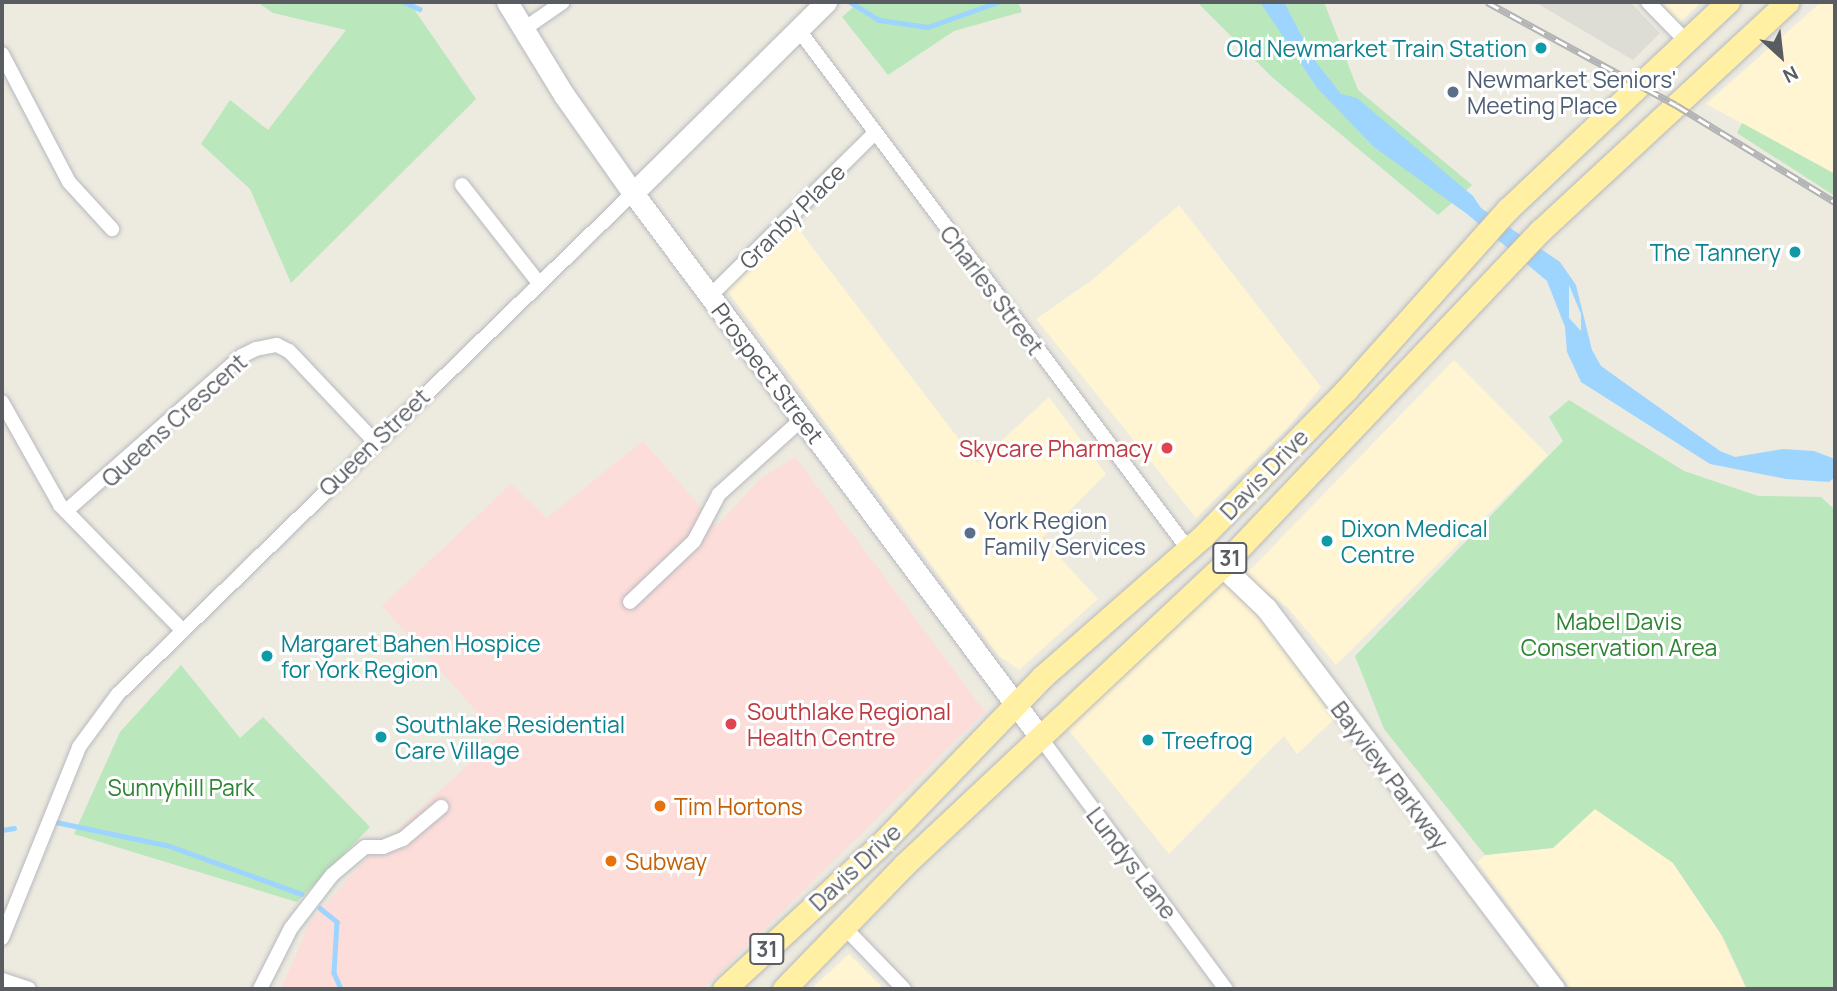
<!DOCTYPE html>
<html>
<head>
<meta charset="utf-8">
<style>
	body { margin:0 }
	#map { position:relative; width:1837px; height:991px; overflow:hidden; background:#edeae0; font-family:Manrope,sans-serif }
	div>[style] { position:absolute }
	[style*='--x'] { left:calc(var(--x)*1px); top:calc(var(--y)*1px); width:calc(var(--w)*1px); rotate:calc(var(--a)*1deg) }
	.commercial>* { inset:0; background:#fff5d3 }
	.industrial>* { inset:0; background:#dddcd5 }
	.medical>* { inset:0; background:#fcddda }
	.green>* { inset:0; background:#bae7bb }
	.water>* { inset:0; background:#9ed5ff }
	.stream>* { height:4.5px; margin:-2.25px; padding:0 2.25px; transform-origin:2.25px; border-radius:2.25px; background:#9ed5ff }
	.roads { filter:drop-shadow(0 0 2px #b6b9be) drop-shadow(0 0 2px #b6b9be) }
	.street>* { height:14px; margin:-7px; padding:0 7px; transform-origin:7px; border-radius:7px; background:#fff }
	.secondary>* { height:21px; margin:-10.5px; padding:0 10.5px; transform-origin:10.5px; border-radius:10.5px; background:#fff }
	.primary>* { height:23px; margin:-11.5px; padding:0 11.5px; transform-origin:11.5px; border-radius:11.5px; background:#fff0a3 }
	.rail>* { height:7px; margin-top:-3.5px; transform-origin:0; background:repeating-linear-gradient(90deg,#fff 0 13px,#b2b3b3 0 26px); box-sizing:border-box; border-block:2px solid #b2b3b3 }
	.dots>* { width:19px; height:19px; translate:-50% -50%; box-sizing:border-box; border:4px solid #fff; border-radius:50% }
	span { translate:-50% -50%; white-space:nowrap; text-align:center; line-height:1.15; -webkit-text-stroke:6px #fff; paint-order:stroke }
	.shield-label span { padding:2px 5px; background:#fff; border:2px solid; border-radius:5px; -webkit-text-stroke-width:0 }
	.shield-label { font-size:21px; color:#595d62; font-weight:700 }
	.culture-label { font-size:23px; color:#0d838f }
	.right { translate:-100% -50%; text-align:right }
	.left { translate:0 -50%; text-align:left }
	.service-label { font-size:23px; color:#4e5e75 }
	.street-label { font-size:23px; color:#595d62 }
	.health-label { font-size:23px; color:#be3a42 }
	.park-label { font-size:23px; color:#2e8433 }
	.food-label { font-size:23px; color:#c56008 }
	.frame { position:absolute; inset:0; border:4px solid #595d62; pointer-events:none }
	.north { position:absolute; left:1746px; top:21px; width:70px; height:70px; -webkit-text-stroke:5px #fff; paint-order:stroke; rotate:153deg; font-size:19px; font-weight:700; line-height:28px; text-align:center; color:#595d62 }
	.north::after { content:''; display:block; margin:auto; width:24px; height:32px; background:#595d62; clip-path:polygon(50% 0,100% 100%,50% 72%,0 100%) }
</style>
</head>
<body>
<div id="map">
	<div class="commercial">
		<div style="clip-path:polygon(1659px 2px,1701px 2px,1679px 23px)"></div>
		<div style="clip-path:polygon(1821px 2px,1835px 2px,1835px 174px,1706px 104px)"></div>
		<div style="clip-path:polygon(1179px 205px,1321px 387px,1287px 429px,1196px 518px,1036px 319px,1092px 280px)"></div>
		<div style="clip-path:polygon(793px 222px,977px 463px,1049px 397px,1106px 474px,1042px 538px,1098px 599px,1019px 670px,999px 656px,726px 289px)"></div>
		<div style="clip-path:polygon(1454px 360px,1548px 455px,1336px 665px,1288px 608px,1244px 576px)"></div>
		<div style="clip-path:polygon(1216px 580px,1230px 583px,1340px 714px,1297px 754px,1284px 736px,1169px 854px,1063px 723px)"></div>
		<div style="clip-path:polygon(1595px 809px,1673px 863px,1720px 933px,1746px 989px,1571px 989px,1477px 862px,1485px 855px,1553px 848px)"></div>
		<div style="clip-path:polygon(849px 954px,884px 989px,811px 989px)"></div>
	</div>
	<div class="industrial">
		<div style="clip-path:polygon(1535px 2px,1630px 2px,1660px 33px,1633px 60px)"></div>
	</div>
	<div class="medical">
		<div style="clip-path:polygon(643px 441px,717px 526px,759px 480px,795px 457px,985px 712px,703px 989px,281px 989px,310px 922px,361px 864px,499px 736px,382px 606px,511px 484px,547px 518px)"></div>
	</div>
	<div class="green">
		<div style="clip-path:polygon(257px 2px,409px 2px,476px 99px,291px 283px,250px 189px,201px 144px,230px 100px,268px 130px,346px 30px,273px 13px)"></div>
		<div style="clip-path:polygon(859px 2px,1018px 2px,1022px 12px,954px 31px,888px 75px,842px 17px)"></div>
		<div style="clip-path:polygon(1197px 2px,1324px 2px,1358px 90px,1472px 185px,1438px 215px,1273px 78px)"></div>
		<div style="clip-path:polygon(1742px 123px,1835px 174px,1835px 196px,1737px 133px)"></div>
		<div style="clip-path:polygon(1569px 400px,1684px 471px,1758px 496px,1821px 497px,1835px 510px,1835px 989px,1747px 989px,1723px 937px,1673px 863px,1595px 809px,1553px 848px,1485px 855px,1384px 729px,1355px 656px,1563px 441px,1549px 417px)"></div>
		<div style="clip-path:polygon(181px 665px,240px 738px,263px 717px,370px 827px,297px 902px,74px 834px,120px 732px)"></div>
	</div>
	<div class="water">
		<div style="clip-path:polygon(evenodd,1260px 2px,1284px 2px,1313px 58px,1341px 94px,1357px 98px,1473px 196px,1481px 208px,1560px 262px,1576px 285px,1592px 350px,1601px 366px,1720px 451px,1735px 457px,1783px 449px,1814px 451px,1835px 459px,1835px 477px,1829px 482px,1786px 479px,1710px 464px,1581px 382px,1567px 352px,1565px 327px,1547px 281px,1467px 214px,1374px 147px,1317px 88px,1260px 2px,1569px 285px,1581px 314px,1581px 331px,1569px 318px,1569px 285px)"></div>
	</div>
	<div class="stream">
		<div style="--x:404;--y:2;--w:17;--a:24"></div>
		<div style="--x:850;--y:2;--w:34;--a:32"></div>
		<div style="--x:879;--y:20;--w:49;--a:8.1"></div>
		<div style="--x:928;--y:27;--w:74;--a:-19.7"></div>
		<div style="--x:56;--y:822;--w:116;--a:11.9"></div>
		<div style="--x:170;--y:846;--w:140;--a:20"></div>
		<div style="--x:2;--y:830;--w:12;--a:-9"></div>
		<div style="--x:320;--y:908;--w:22;--a:39"></div>
		<div style="--x:337;--y:922;--w:51;--a:93.4"></div>
		<div style="--x:334;--y:973;--w:17;--a:66"></div>
	</div>
	<div class="roads">
		<div class="street">
			<div style="--x:1648;--y:2;--w:54;--a:45.7"></div>
			<div style="--x:524;--y:29;--w:47;--a:-34.7"></div>
			<div style="--x:798;--y:29;--w:650;--a:53.13"></div>
			<div style="--x:2;--y:54;--w:144;--a:62.4"></div>
			<div style="--x:69;--y:182;--w:64;--a:47.5"></div>
			<div style="--x:462;--y:185;--w:123;--a:51.9"></div>
			<div style="--x:709;--y:297;--w:232;--a:-44.7"></div>
			<div style="--x:2;--y:402;--w:118;--a:60.6"></div>
			<div style="--x:60;--y:505;--w:176;--a:45.7"></div>
			<div style="--x:66;--y:511;--w:235;--a:-41.4"></div>
			<div style="--x:242;--y:356;--w:16;--a:-27"></div>
			<div style="--x:256;--y:349;--w:21;--a:-11"></div>
			<div style="--x:277;--y:345;--w:13;--a:27"></div>
			<div style="--x:289;--y:351;--w:124;--a:46.6"></div>
			<div style="--x:630;--y:602;--w:88;--a:-43.6"></div>
			<div style="--x:694;--y:541;--w:53;--a:-62"></div>
			<div style="--x:719;--y:494;--w:112;--a:-42.1"></div>
			<div style="--x:1040;--y:737;--w:313;--a:53.6"></div>
			<div style="--x:844;--y:927;--w:86;--a:45.9"></div>
			<div style="--x:2;--y:938;--w:206;--a:-68"></div>
			<div style="--x:79;--y:747;--w:66;--a:-53.7"></div>
			<div style="--x:118;--y:694;--w:718;--a:-44.21"></div>
			<div style="--x:2;--y:980;--w:28;--a:18"></div>
			<div style="--x:260;--y:989;--w:68;--a:-63.1"></div>
			<div style="--x:291;--y:928;--w:67;--a:-52.3"></div>
			<div style="--x:332;--y:875;--w:43;--a:-40.3"></div>
			<div style="--x:365;--y:847;--w:18;--a:0"></div>
			<div style="--x:383;--y:847;--w:22;--a:-22"></div>
			<div style="--x:403;--y:839;--w:50;--a:-40.1"></div>
		</div>
		<div class="secondary">
			<div style="--x:507;--y:2;--w:109;--a:58.5"></div>
			<div style="--x:564;--y:95;--w:120;--a:54.9"></div>
			<div style="--x:633;--y:193;--w:679;--a:53.2"></div>
			<div style="--x:633;--y:193;--w:272;--a:-44.7"></div>
			<div style="--x:1222;--y:566;--w:61;--a:43.7"></div>
			<div style="--x:1266;--y:608;--w:478;--a:52.9"></div>
		</div>
		<div class="primary">
			<div style="--x:724;--y:989;--w:209;--a:-42.7"></div>
			<div style="--x:878;--y:847;--w:236;--a:-46"></div>
			<div style="--x:1042;--y:677;--w:215;--a:-41.2"></div>
			<div style="--x:1204;--y:535;--w:203;--a:-45.6"></div>
			<div style="--x:1346;--y:390;--w:243;--a:-48.2"></div>
			<div style="--x:1508;--y:209;--w:302;--a:-43.3"></div>
			<div style="--x:784;--y:989;--w:173;--a:-45.9"></div>
			<div style="--x:904;--y:865;--w:436;--a:-43.2"></div>
			<div style="--x:1222;--y:566;--w:462;--a:-46.5"></div>
			<div style="--x:1540;--y:231;--w:337;--a:-42.8"></div>
		</div>
	</div>
	<div class="rail">
		<div style="--x:1487;--y:2;--w:215;--a:28.6"></div>
		<div style="--x:1676;--y:105;--w:186;--a:31.4"></div>
	</div>
	<div class="dots">
		<div style="left:1541px;top:48px;background:#0f9aa8"></div>
		<div style="left:1453px;top:92px;background:#5c6f8a"></div>
		<div style="left:1795px;top:252px;background:#0f9aa8"></div>
		<div style="left:1167px;top:448px;background:#e0444e"></div>
		<div style="left:970px;top:533px;background:#5c6f8a"></div>
		<div style="left:1327px;top:541px;background:#0f9aa8"></div>
		<div style="left:267px;top:656px;background:#0f9aa8"></div>
		<div style="left:731px;top:724px;background:#e0444e"></div>
		<div style="left:381px;top:737px;background:#0f9aa8"></div>
		<div style="left:1148px;top:740px;background:#0f9aa8"></div>
		<div style="left:660px;top:806px;background:#e8710a"></div>
		<div style="left:611px;top:861px;background:#e8710a"></div>
	</div>
	<div class="shield-label">
		<span style="left:1230px;top:558px">31</span>
		<span style="left:767px;top:949px">31</span>
	</div>
	<div class="culture-label">
		<span class="right" style="left:1527px;top:48px">Old Newmarket Train Station</span>
		<span class="right" style="left:1781px;top:252px">The Tannery</span>
		<span class="left" style="left:1341px;top:541px">Dixon Medical<br>Centre</span>
		<span class="left" style="left:281px;top:656px">Margaret Bahen Hospice<br>for York Region</span>
		<span class="left" style="left:395px;top:737px">Southlake Residential<br>Care Village</span>
		<span class="left" style="left:1162px;top:740px">Treefrog</span>
	</div>
	<div class="service-label">
		<span class="left" style="left:1467px;top:92px">Newmarket Seniors'<br>Meeting Place</span>
		<span class="left" style="left:984px;top:533px">York Region<br>Family Services</span>
	</div>
	<div class="street-label">
		<span style="left:792px;top:216px;rotate:-45deg">Granby Place</span>
		<span style="left:992px;top:290px;rotate:53deg">Charles Street</span>
		<span style="left:768px;top:373px;rotate:53deg">Prospect Street</span>
		<span style="left:174px;top:420px;rotate:-42deg">Queens Crescent</span>
		<span style="left:374px;top:442px;rotate:-44deg">Queen Street</span>
		<span style="left:1264px;top:474px;rotate:-46deg">Davis Drive</span>
		<span style="left:1390px;top:775px;rotate:53deg">Bayview Parkway</span>
		<span style="left:1132px;top:863px;rotate:53deg">Lundys Lane</span>
		<span style="left:855px;top:867px;rotate:-43deg">Davis Drive</span>
	</div>
	<div class="health-label">
		<span class="right" style="left:1153px;top:448px">Skycare Pharmacy</span>
		<span class="left" style="left:747px;top:724px">Southlake Regional<br>Health Centre</span>
	</div>
	<div class="park-label">
		<span style="left:1619px;top:634px">Mabel Davis<br>Conservation Area</span>
		<span style="left:181px;top:787px">Sunnyhill Park</span>
	</div>
	<div class="food-label">
		<span class="left" style="left:674px;top:806px">Tim Hortons</span>
		<span class="left" style="left:625px;top:861px">Subway</span>
	</div>
	<div class="frame"></div>
	<div class="north">N</div>
</div>
</body>
</html>
